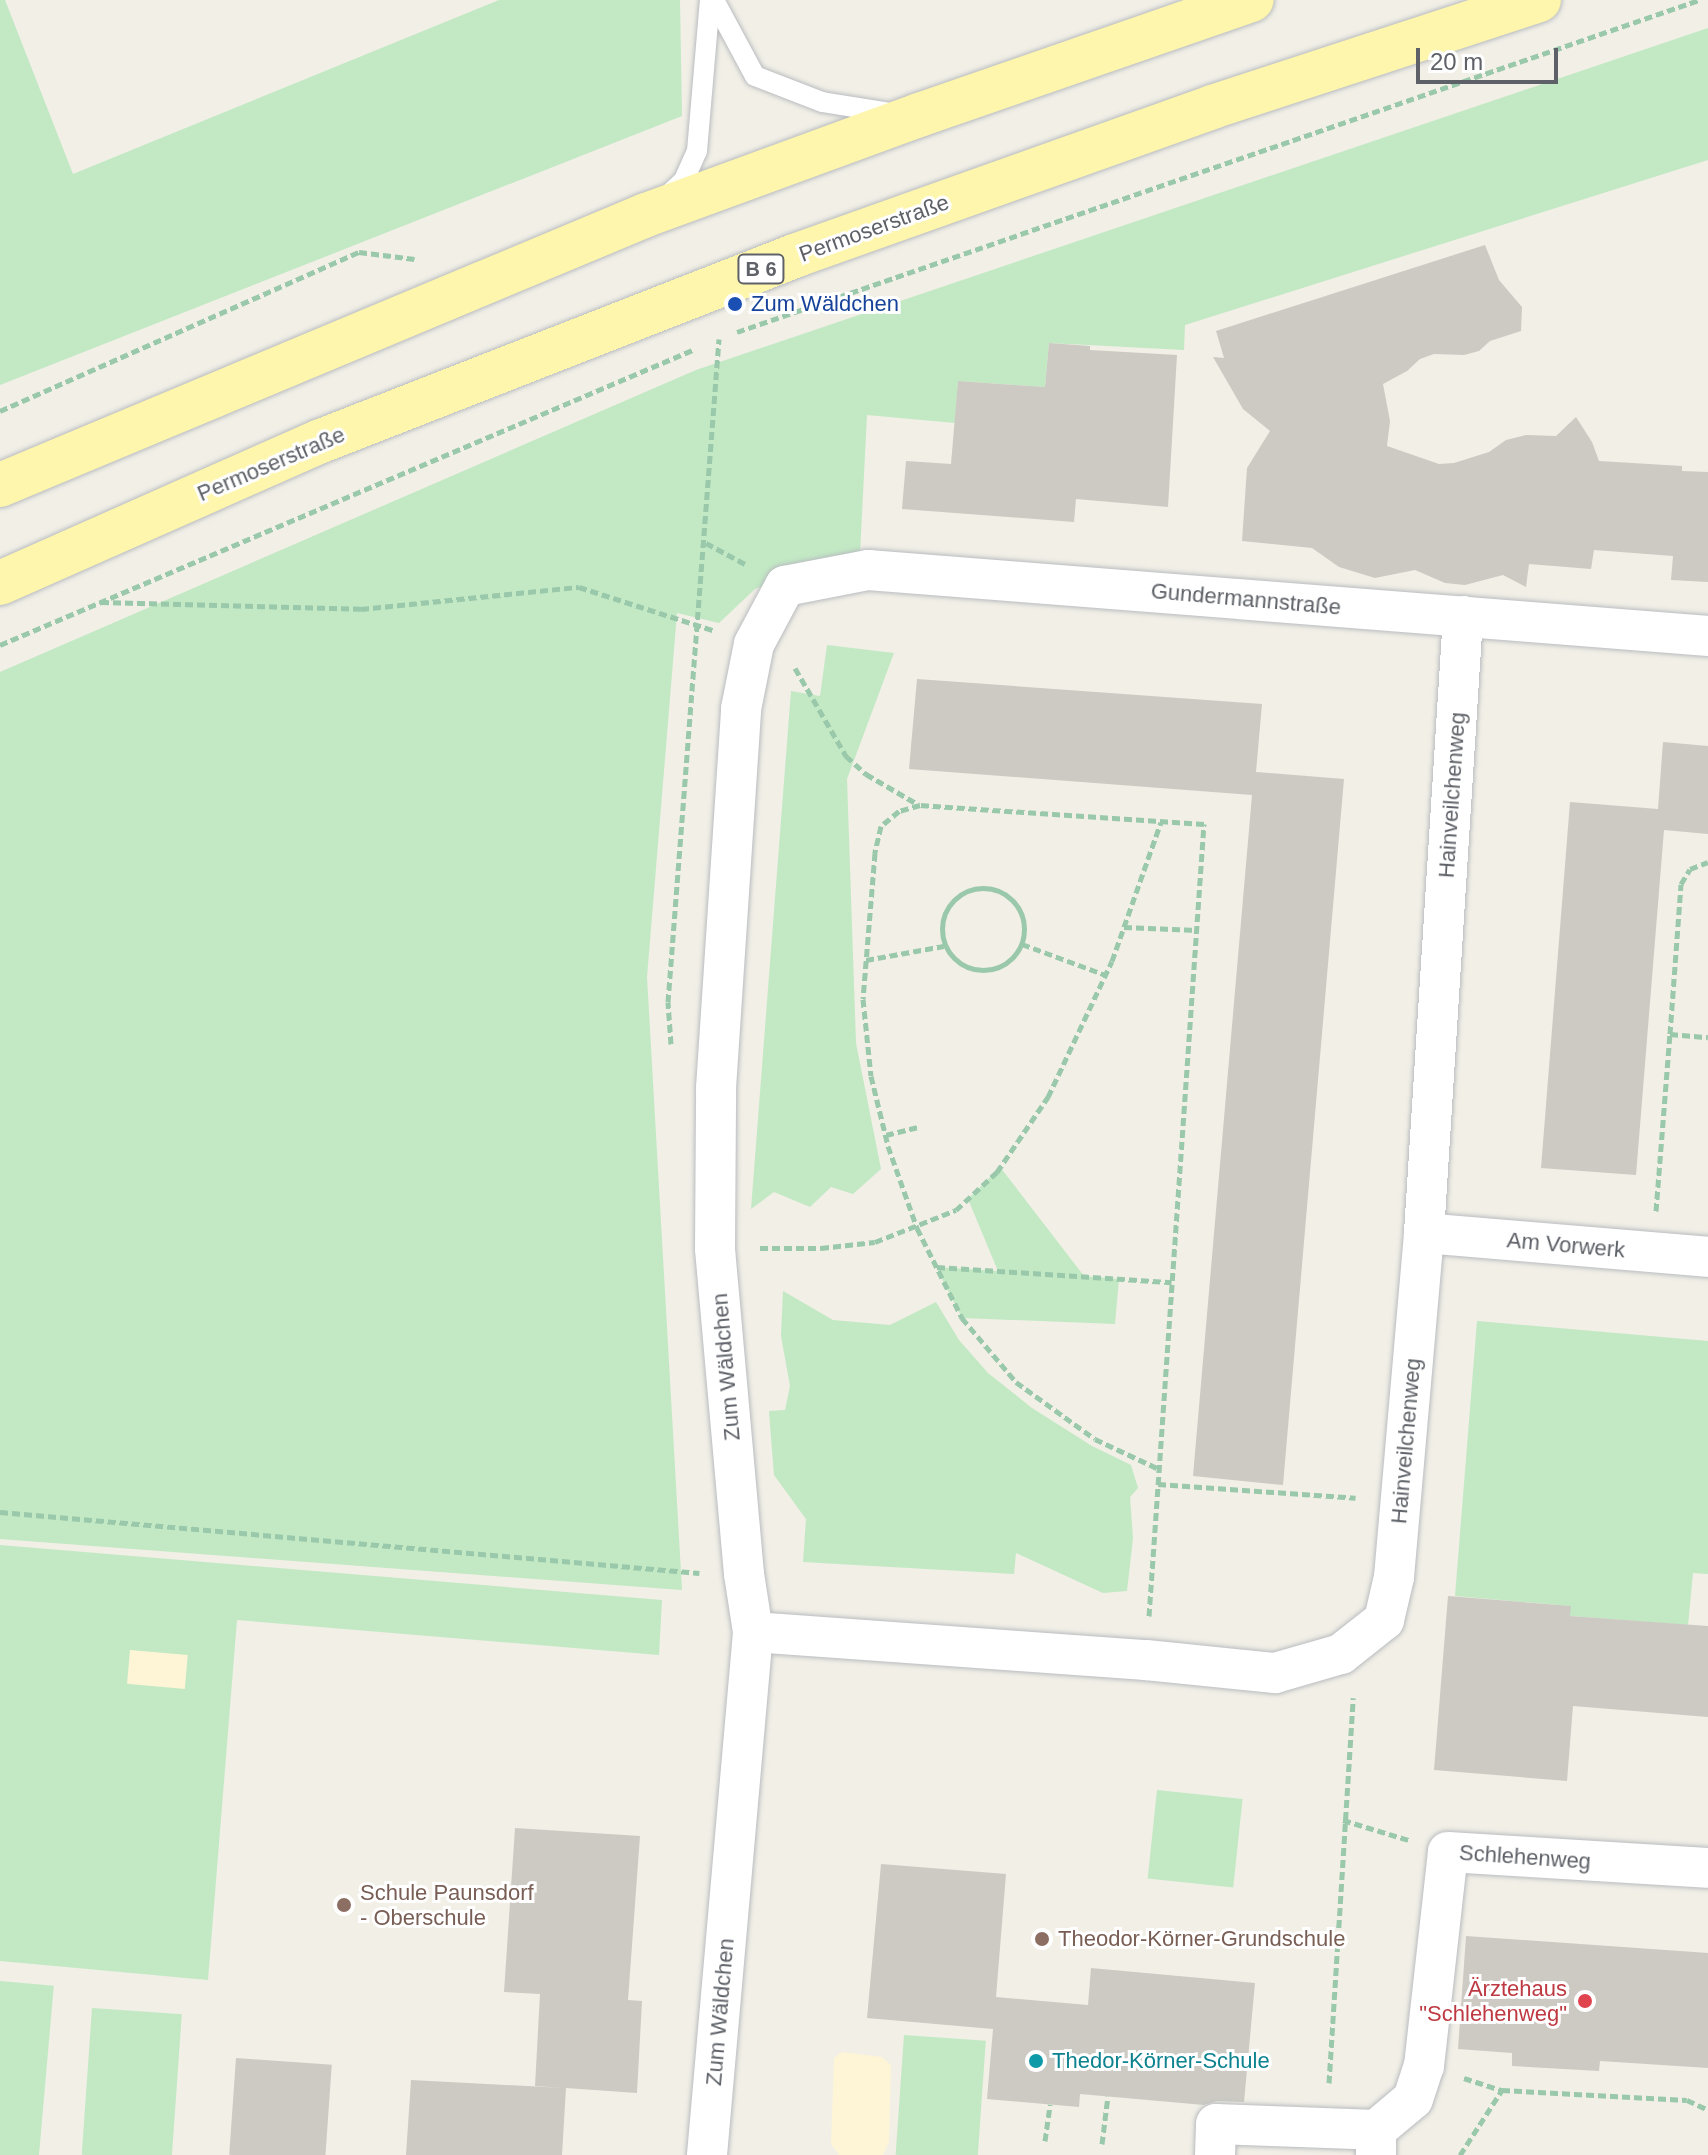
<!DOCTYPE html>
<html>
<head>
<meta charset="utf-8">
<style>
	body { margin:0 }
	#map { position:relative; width:1708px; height:2155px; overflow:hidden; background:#f1efe6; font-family:Helvetica,sans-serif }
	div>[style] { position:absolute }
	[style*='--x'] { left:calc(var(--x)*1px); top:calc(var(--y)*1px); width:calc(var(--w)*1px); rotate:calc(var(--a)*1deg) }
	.green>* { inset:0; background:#c2e9c4; transform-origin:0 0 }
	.sand>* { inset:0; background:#fdf5d6; transform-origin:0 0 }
	.building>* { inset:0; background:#cccac3; transform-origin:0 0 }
	.path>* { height:5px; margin-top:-2.5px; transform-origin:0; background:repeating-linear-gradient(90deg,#99c8aa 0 8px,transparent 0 12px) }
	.path>.ring { margin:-2.5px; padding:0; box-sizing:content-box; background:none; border:5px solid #99c8aa; border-radius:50% }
	.roads { filter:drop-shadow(0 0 2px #b9bcc0) drop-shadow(0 0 2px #b9bcc0) }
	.lane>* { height:20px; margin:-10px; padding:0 10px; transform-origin:10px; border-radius:10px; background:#fff }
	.street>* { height:40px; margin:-20px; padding:0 20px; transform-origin:20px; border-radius:20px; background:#fff }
	.primary>* { height:44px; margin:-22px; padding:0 22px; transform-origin:22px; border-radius:22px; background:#fff6ad }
	.dots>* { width:22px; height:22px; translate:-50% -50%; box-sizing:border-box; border:4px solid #fff; border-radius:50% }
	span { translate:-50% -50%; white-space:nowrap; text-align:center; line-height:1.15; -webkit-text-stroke:6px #fff; paint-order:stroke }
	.shield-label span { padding:2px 6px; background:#fff; border:2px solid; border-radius:6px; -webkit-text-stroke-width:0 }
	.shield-label { font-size:20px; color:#5e6268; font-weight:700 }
	.street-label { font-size:22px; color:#5e6268 }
	.transit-label { font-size:22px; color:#164399 }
	.left { translate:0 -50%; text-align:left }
	.education-label { font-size:22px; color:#785e54 }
	.health-label { font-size:22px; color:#be3a42 }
	.right { translate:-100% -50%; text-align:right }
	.culture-label { font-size:22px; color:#0d838f }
	.scale { position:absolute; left:1416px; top:48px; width:142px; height:36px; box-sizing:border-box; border:4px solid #5e6268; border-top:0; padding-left:10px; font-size:24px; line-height:28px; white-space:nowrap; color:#5e6268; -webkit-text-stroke:6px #fff; paint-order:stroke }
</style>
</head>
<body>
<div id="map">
	<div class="green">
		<div style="clip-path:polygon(0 0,5px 0,73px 174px,499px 0,680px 0,682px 116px,0 385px)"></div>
		<div style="clip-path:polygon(1708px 28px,1708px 160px,1185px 325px,1184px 350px,1049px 343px,1045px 387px,958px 381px,955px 423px,867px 415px,860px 554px,755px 589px,719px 623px,677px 613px,647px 977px,682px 1590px,0 1539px,0 672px,696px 370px)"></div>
		<div style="clip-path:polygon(827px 645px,894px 653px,847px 779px,856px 1043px,881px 1169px,853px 1194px,831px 1187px,810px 1207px,774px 1192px,751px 1209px,791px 691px,820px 696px)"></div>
		<div style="clip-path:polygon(1000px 1167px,1084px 1276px,1119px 1279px,1115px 1324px,962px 1318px,936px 1267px,998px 1271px,968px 1199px)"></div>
		<div style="clip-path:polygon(783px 1291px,833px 1320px,890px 1325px,936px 1302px,959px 1340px,988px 1373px,1032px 1408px,1092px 1446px,1131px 1465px,1138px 1488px,1130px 1497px,1133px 1538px,1127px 1591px,1103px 1593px,1016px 1553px,1014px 1574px,803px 1562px,806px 1519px,774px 1475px,770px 1425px,769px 1411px,785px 1410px,790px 1386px,781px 1336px)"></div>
		<div style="clip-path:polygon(1477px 1321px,1708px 1341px,1708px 1574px,1693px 1573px,1688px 1625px,1570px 1616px,1570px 1606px,1455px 1596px)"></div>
		<div style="clip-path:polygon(0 1545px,662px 1600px,659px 1655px,237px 1620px,208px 1980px,0 1961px)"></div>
		<div style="left:1157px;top:1790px;width:86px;height:89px;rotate:6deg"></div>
		<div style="left:0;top:1981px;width:54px;height:174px;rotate:5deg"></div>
		<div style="left:92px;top:2008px;width:90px;height:147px;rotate:4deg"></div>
		<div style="left:904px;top:2035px;width:82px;height:120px;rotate:4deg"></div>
	</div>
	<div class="sand">
		<div style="left:130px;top:1650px;width:58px;height:34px;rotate:5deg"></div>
		<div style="clip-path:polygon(842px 2052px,882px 2057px,891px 2065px,889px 2142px,883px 2155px,839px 2155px,831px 2144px,834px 2058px)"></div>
	</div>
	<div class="building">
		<div style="clip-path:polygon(1485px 245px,1499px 280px,1522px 307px,1521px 331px,1490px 341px,1479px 351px,1464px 355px,1434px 354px,1420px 359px,1407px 371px,1383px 384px,1390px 421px,1387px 446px,1439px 464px,1454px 463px,1489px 452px,1506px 440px,1526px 435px,1556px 436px,1576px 417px,1592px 442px,1599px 461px,1682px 466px,1682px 471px,1708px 472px,1708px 582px,1671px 580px,1673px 556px,1594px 550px,1591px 569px,1529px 564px,1526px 587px,1503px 575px,1465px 585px,1445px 583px,1415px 570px,1375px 578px,1339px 567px,1312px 548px,1242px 541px,1247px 468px,1270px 431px,1243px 409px,1213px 357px,1224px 358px,1216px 331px)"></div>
		<div style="clip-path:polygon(1049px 343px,1090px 346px,1090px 350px,1177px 355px,1168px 507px,1076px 499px,1074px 522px,902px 509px,906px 461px,951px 464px,958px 381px,1045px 387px)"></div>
		<div style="clip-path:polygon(917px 679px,1262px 704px,1256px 772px,1344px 779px,1283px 1485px,1193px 1476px,1252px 795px,909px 769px)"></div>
		<div style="clip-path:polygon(1663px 742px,1708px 746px,1708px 834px,1664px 830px,1636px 1175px,1541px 1168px,1570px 802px,1658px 809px)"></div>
		<div style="clip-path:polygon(1448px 1596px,1571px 1606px,1570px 1616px,1708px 1626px,1708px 1717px,1573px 1706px,1567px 1781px,1434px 1770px)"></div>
		<div style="clip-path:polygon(515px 1828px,640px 1836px,628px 2000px,642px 2001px,637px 2093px,566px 2088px,562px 2155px,406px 2155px,411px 2080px,564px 2088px,535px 2086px,540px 1994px,504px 1992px)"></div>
		<div style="clip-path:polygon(881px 1864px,1006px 1874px,996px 1997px,1088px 2005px,1091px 1968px,1255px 1983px,1244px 2102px,1217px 2101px,1204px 2105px,1080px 2094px,1079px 2107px,987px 2099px,993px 2029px,867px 2018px)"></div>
		<div style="clip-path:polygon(1466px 1936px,1708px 1953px,1708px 2068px,1600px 2061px,1599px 2071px,1512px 2066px,1512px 2053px,1458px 2049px)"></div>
		<div style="left:236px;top:2058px;width:96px;height:97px;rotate:4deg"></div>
	</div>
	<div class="path">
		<div style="--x:737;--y:332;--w:1018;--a:-19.04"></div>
		<div style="--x:0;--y:411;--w:393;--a:-23.9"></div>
		<div style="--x:359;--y:252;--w:56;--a:7.1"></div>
		<div style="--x:706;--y:543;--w:47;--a:28.2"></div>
		<div style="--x:101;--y:602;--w:260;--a:1.5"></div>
		<div style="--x:361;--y:609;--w:219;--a:-5.8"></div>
		<div style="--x:579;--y:587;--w:143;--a:17.9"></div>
		<div style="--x:0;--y:645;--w:755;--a:-23.07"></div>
		<div style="--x:795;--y:668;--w:102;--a:59.9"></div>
		<div style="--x:846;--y:756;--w:27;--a:42"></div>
		<div style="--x:866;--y:774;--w:61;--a:30.3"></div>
		<div class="ring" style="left:942px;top:888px;width:77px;height:77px"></div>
		<div style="--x:1124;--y:927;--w:73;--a:2.4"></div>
		<div style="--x:1022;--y:944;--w:90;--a:20.3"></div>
		<div style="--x:866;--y:960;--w:79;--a:-10.2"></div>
		<div style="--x:1670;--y:1034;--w:150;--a:-85.8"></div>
		<div style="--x:1681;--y:884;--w:17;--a:-59"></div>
		<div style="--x:1690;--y:869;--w:19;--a:-21"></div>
		<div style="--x:671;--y:1044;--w:42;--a:-94.1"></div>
		<div style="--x:668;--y:1002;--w:665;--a:-85.6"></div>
		<div style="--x:886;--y:1135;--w:34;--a:-14"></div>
		<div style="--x:1656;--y:1211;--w:178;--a:-85.5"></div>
		<div style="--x:1670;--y:1034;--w:38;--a:5"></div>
		<div style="--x:760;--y:1248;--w:61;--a:0"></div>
		<div style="--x:821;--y:1248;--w:54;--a:-6.3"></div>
		<div style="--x:875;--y:1242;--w:87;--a:-21.6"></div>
		<div style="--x:956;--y:1210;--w:56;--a:-42.8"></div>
		<div style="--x:997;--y:1172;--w:91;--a:-55.8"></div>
		<div style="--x:1048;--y:1097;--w:150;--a:-64.8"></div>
		<div style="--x:1112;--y:961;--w:147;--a:-70.6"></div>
		<div style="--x:937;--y:1267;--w:235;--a:3.7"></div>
		<div style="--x:1158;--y:1484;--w:198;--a:4"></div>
		<div style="--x:0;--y:1512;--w:702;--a:4.99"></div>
		<div style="--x:1149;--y:1616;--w:794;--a:-86.03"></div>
		<div style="--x:1204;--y:824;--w:285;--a:-176.2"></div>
		<div style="--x:920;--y:805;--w:22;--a:164"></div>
		<div style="--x:899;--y:811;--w:23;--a:140"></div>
		<div style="--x:881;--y:826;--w:28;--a:103"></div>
		<div style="--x:875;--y:853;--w:146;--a:94.7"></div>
		<div style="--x:863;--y:999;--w:77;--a:84.1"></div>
		<div style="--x:871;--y:1076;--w:72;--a:76.3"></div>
		<div style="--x:888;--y:1146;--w:87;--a:70.5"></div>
		<div style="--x:917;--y:1228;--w:101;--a:63.4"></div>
		<div style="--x:962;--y:1318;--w:84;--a:49.8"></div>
		<div style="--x:1016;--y:1382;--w:97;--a:35.8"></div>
		<div style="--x:1095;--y:1439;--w:71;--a:25.1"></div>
		<div style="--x:1343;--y:1820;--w:69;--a:16.9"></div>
		<div style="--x:1464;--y:2078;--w:40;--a:18"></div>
		<div style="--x:1329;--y:2083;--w:386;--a:-86.4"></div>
		<div style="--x:1045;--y:2141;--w:37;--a:-82"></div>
		<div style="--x:1102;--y:2144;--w:48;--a:-82.9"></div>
		<div style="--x:1460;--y:2155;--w:77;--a:-57.1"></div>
		<div style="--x:1502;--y:2090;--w:185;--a:3.1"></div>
		<div style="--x:1687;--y:2100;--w:23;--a:25"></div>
	</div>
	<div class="roads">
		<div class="lane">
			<div style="--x:714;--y:0;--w:86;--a:61.7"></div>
			<div style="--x:755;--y:76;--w:72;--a:21.2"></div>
			<div style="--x:822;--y:102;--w:70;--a:9.1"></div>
			<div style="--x:666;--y:197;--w:25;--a:-43"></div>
			<div style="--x:684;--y:180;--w:32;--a:-66"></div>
			<div style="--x:697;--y:151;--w:152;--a:-85.1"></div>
		</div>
		<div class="street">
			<div style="--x:1424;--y:1233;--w:285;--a:4.8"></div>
			<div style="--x:753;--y:1632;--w:394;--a:4.1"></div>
			<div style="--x:1146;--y:1660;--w:130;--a:5.8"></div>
			<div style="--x:1275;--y:1673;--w:69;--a:-16.1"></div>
			<div style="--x:1341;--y:1654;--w:55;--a:-38.3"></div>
			<div style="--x:1384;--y:1620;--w:44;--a:-76.9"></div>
			<div style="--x:1394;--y:1577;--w:345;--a:-85"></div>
			<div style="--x:1424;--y:1233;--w:618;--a:-86.38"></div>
			<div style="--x:1376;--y:2130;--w:48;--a:-40"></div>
			<div style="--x:1413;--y:2099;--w:35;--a:-72"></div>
			<div style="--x:1424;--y:2066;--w:215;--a:-83.6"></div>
			<div style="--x:1448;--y:1852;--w:260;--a:3.5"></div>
			<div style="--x:707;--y:2155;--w:525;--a:-84.97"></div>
			<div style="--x:753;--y:1632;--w:59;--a:-98.8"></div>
			<div style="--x:744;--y:1574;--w:327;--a:-95.1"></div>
			<div style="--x:715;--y:1248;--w:160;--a:-89.6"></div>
			<div style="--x:716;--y:1088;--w:380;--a:-86.2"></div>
			<div style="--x:741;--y:709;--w:66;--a:-78.7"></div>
			<div style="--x:754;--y:644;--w:66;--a:-61.9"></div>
			<div style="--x:785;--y:586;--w:85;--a:-10.9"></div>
			<div style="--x:868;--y:570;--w:843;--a:4.49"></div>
			<div style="--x:1215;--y:2155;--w:31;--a:-88"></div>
			<div style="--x:1216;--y:2124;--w:160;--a:2.1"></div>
			<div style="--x:1376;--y:2130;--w:25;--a:90"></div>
		</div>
		<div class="primary">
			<div style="--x:0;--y:485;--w:700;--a:-22.68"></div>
			<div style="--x:646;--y:215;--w:291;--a:-20.1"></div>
			<div style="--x:919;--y:115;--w:352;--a:-19.1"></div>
			<div style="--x:0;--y:583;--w:351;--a:-23.9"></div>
			<div style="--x:321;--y:441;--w:511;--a:-21.34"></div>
			<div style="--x:797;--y:255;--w:441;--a:-19.6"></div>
			<div style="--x:1212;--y:107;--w:344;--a:-18.1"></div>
		</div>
	</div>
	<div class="dots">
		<div style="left:735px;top:304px;background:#1a4fb4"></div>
		<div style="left:344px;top:1905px;background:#8d6e63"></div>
		<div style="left:1042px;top:1939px;background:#8d6e63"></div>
		<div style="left:1585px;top:2001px;background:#e0444e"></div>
		<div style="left:1036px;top:2061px;background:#0f9aa8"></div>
	</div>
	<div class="shield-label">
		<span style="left:761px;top:269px">B 6</span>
	</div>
	<div class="street-label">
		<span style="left:874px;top:228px;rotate:-20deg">Permoserstraße</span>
		<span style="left:271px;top:464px;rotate:-23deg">Permoserstraße</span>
		<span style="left:1246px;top:599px;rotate:5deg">Gundermannstraße</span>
		<span style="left:1452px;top:795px;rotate:-86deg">Hainveilchenweg</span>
		<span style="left:1566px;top:1245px;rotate:5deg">Am Vorwerk</span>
		<span style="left:726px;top:1367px;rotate:-95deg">Zum Wäldchen</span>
		<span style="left:1406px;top:1441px;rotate:-85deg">Hainveilchenweg</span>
		<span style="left:1525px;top:1857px;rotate:4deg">Schlehenweg</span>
		<span style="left:720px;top:2012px;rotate:-85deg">Zum Wäldchen</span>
	</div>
	<div class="transit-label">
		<span class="left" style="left:751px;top:304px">Zum Wäldchen</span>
	</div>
	<div class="education-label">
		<span class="left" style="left:360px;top:1905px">Schule Paunsdorf<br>- Oberschule</span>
		<span class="left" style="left:1058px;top:1939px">Theodor-Körner-Grundschule</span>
	</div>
	<div class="health-label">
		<span class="right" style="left:1567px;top:2001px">Ärztehaus<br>"Schlehenweg"</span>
	</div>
	<div class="culture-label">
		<span class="left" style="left:1052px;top:2061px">Thedor-Körner-Schule</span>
	</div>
	<div class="scale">20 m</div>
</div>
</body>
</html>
